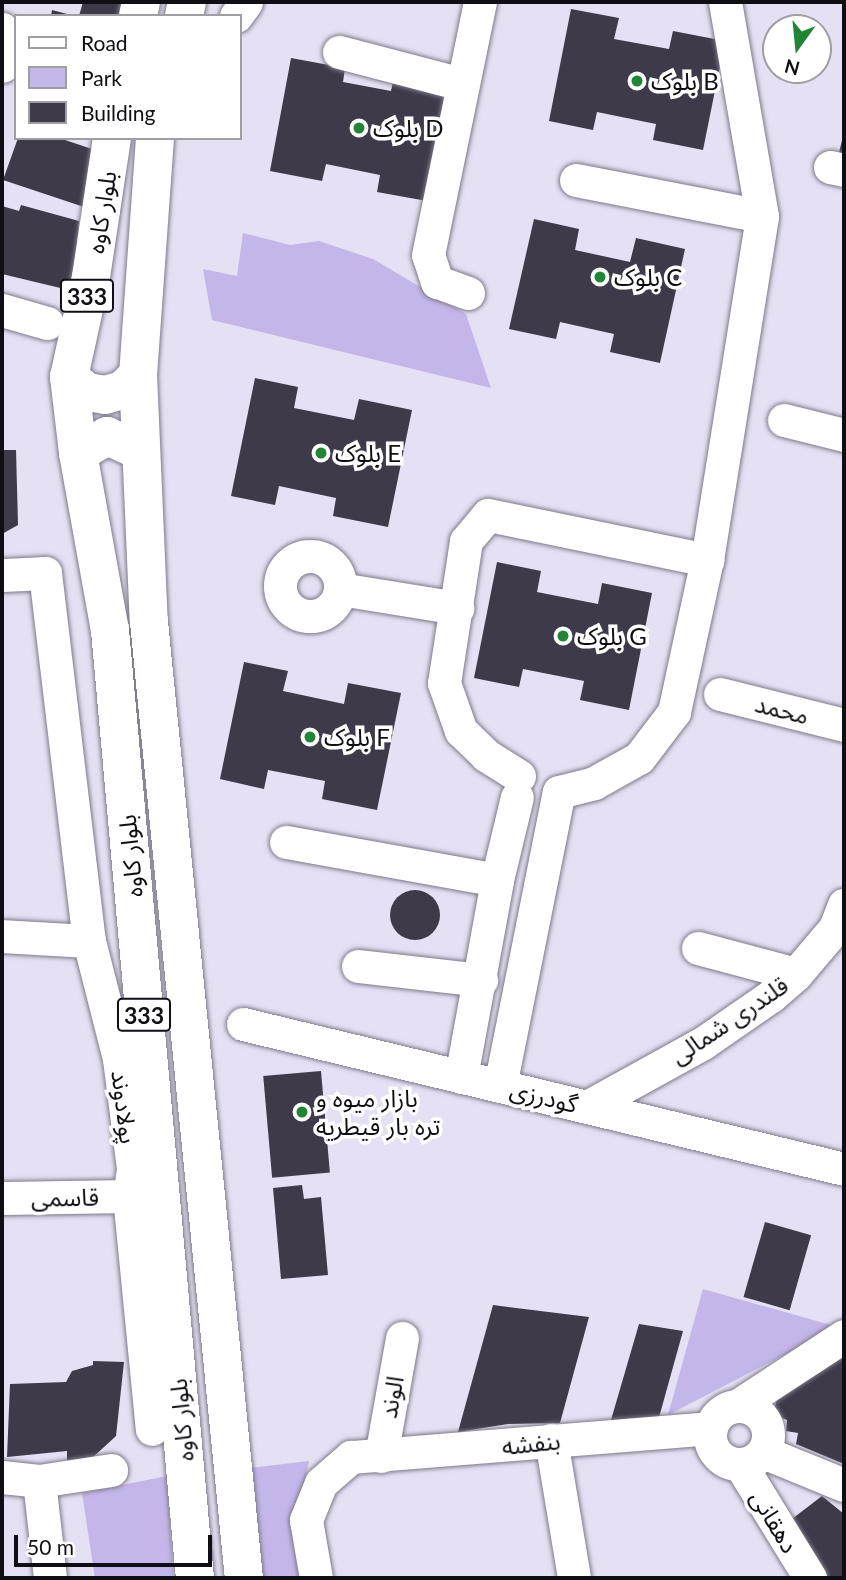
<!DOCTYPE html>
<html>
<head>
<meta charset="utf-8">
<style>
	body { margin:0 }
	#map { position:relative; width:846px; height:1580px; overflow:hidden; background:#e5e0f3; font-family:Lato,"Noto Sans Arabic",sans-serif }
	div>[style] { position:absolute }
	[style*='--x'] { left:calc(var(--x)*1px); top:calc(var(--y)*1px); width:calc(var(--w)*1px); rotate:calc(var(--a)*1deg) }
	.green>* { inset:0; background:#c4b6e9 }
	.building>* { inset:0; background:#3e3a49; transform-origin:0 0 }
	.round { border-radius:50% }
	.roads { filter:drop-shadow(0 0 2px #7e798a) drop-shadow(0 0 2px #7e798a) }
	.minor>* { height:33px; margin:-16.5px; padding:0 16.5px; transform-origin:16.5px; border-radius:16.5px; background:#fff }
	.minor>.ring { margin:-16.5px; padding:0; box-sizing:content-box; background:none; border:33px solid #fff; border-radius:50% }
	.major>* { height:38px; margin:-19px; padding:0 19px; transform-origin:19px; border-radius:19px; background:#fff }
	.dots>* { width:19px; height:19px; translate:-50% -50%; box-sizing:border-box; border:4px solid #fff; border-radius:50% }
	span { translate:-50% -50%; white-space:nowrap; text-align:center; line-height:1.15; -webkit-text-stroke:7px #fff; paint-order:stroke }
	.shield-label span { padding:2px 5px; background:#fff; border:2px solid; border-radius:5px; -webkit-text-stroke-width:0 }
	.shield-label { font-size:23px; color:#0f0e14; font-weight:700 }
	.poi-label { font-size:24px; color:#0f0e14 }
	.left { translate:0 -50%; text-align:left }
	.street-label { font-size:24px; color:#0f0e14 }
	.frame { position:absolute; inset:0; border:4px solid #0f0e14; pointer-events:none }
	.legend { position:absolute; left:14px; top:14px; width:228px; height:126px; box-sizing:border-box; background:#fff; border:2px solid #9f9fa1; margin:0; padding:9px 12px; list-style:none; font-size:21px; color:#0f0e14 }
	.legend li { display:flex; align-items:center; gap:14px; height:35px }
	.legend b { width:35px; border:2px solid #9f9fa1 }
	.north { position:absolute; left:762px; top:14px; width:70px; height:70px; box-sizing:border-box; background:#fff; border:2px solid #9f9fa1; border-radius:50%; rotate:195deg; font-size:19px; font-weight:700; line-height:28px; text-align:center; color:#0f0e14 }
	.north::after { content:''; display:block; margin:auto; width:24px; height:32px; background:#218437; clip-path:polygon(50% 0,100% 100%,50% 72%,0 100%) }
	.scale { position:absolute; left:14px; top:1535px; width:198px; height:32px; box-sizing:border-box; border:4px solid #0f0e14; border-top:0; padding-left:9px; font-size:21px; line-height:24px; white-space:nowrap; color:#0f0e14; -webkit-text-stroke:5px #fff; paint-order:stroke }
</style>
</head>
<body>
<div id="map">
	<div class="green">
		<div style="clip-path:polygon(243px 233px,290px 245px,319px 241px,373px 259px,466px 314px,491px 388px,212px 320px,203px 269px,237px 276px)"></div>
		<div style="clip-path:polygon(703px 1289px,838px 1327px,668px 1415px)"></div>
		<div style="clip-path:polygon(309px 1461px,296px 1527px,300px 1578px,261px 1578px,249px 1468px)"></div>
		<div style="clip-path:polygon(167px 1476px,173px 1578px,95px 1578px,82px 1493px)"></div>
	</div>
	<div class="building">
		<div style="clip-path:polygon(83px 2px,131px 2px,127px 16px,79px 16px)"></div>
		<div style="clip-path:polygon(571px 9px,619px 18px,614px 39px,669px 49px,673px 31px,725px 41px,703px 150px,653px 140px,656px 124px,597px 112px,593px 130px,549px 121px)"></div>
		<div style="clip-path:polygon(52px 10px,71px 15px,71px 16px,51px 16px)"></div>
		<div style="clip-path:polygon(291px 58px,345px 68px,343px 82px,391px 91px,394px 77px,448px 88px,427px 201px,377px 192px,380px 175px,326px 164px,322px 181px,270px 171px)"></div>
		<div style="clip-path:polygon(843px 136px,844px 136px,844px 158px,838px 157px)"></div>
		<div style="clip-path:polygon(18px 138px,59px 138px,101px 152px,90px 209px,3px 180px)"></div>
		<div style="clip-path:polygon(21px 205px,79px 221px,73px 291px,2px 274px,2px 206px,19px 211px)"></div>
		<div style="clip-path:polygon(534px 219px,579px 229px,575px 250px,630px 262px,636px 238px,685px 249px,660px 363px,610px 352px,614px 334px,560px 322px,556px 339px,509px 329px)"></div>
		<div style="clip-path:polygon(255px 378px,298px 387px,294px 408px,354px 420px,359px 399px,412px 410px,388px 527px,333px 516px,336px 498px,279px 486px,275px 505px,231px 496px)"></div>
		<div style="clip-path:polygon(2px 450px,16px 450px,18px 525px,2px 534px)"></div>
		<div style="clip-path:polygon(497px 562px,541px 571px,537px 592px,598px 604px,602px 583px,652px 593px,629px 710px,580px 700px,584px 681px,523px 669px,519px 687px,474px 678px)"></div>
		<div style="clip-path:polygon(244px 662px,288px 671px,283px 691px,344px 704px,348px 683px,401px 693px,377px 810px,322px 799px,325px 781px,268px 770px,264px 789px,220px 779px)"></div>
		<div class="round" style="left:390px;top:890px;width:50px;height:50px"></div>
		<div style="left:321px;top:1071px;width:102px;height:58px;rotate:85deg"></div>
		<div style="clip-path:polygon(302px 1185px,304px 1199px,321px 1197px,328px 1275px,281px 1279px,273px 1188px)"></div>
		<div style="left:765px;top:1222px;width:48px;height:78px;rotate:16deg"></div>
		<div style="clip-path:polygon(493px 1305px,589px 1317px,560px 1423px,508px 1424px,458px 1432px)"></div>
		<div style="clip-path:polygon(639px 1324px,683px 1331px,658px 1421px,611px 1420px)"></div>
		<div style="clip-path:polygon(844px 1343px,844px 1464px,796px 1444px,798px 1433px,786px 1431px,787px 1420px,773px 1414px,780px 1388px)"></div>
		<div style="clip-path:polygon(93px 1361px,124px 1362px,116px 1436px,91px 1459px,67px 1466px,67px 1451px,7px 1457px,10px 1384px,66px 1382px,72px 1371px,93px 1365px)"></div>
		<div style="clip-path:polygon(822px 1496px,844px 1514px,844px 1578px,825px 1578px,788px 1522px)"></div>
	</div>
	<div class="roads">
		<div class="minor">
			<div style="--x:236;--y:16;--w:17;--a:-54"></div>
			<div style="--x:2;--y:29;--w:17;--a:66"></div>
			<div style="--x:9;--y:45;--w:22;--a:108"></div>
			<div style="--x:339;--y:52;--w:127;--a:14.6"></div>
			<div style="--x:830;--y:167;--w:14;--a:12"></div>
			<div style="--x:576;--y:180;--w:189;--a:11"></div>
			<div style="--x:468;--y:293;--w:33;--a:-160"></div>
			<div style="--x:437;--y:282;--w:28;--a:-108"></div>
			<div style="--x:428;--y:255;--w:258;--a:-78.4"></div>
			<div style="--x:2;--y:310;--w:47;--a:16.1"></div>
			<div style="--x:784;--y:420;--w:62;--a:14"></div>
			<div class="ring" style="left:280px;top:556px;width:27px;height:27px"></div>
			<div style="--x:2;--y:575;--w:43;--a:-2.7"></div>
			<div style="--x:45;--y:573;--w:371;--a:83.2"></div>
			<div style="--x:89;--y:941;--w:122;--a:75.7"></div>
			<div style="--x:119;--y:1059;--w:111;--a:82.7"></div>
			<div style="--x:133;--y:1169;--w:27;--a:98"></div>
			<div style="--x:129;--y:1196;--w:234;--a:84.4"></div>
			<div style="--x:340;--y:589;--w:119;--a:9.2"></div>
			<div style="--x:720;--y:694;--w:128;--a:14"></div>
			<div style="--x:519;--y:776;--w:39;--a:-148"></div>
			<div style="--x:486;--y:755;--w:35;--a:-136"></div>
			<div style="--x:461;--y:731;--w:51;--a:-109.5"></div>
			<div style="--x:444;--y:683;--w:144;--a:-81.2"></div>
			<div style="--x:466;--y:541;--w:34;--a:-50"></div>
			<div style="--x:488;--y:515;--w:224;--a:11.6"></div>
			<div style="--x:286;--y:842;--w:214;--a:10.2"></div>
			<div style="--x:2;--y:936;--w:87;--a:3.3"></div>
			<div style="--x:698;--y:948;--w:101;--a:14.9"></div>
			<div style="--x:358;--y:966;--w:124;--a:6.5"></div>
			<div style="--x:243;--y:1024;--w:618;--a:13.56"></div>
			<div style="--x:461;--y:1077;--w:200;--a:-79.6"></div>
			<div style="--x:497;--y:880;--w:85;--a:-76.5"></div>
			<div style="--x:500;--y:1086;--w:300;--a:-78.7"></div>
			<div style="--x:559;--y:792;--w:36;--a:-14"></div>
			<div style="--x:594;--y:783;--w:51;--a:-29.1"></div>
			<div style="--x:639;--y:758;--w:58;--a:-52.7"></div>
			<div style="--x:674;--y:712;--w:156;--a:-77.8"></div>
			<div style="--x:707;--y:560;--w:348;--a:-80.9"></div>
			<div style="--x:762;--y:216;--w:217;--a:-99.8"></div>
			<div style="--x:587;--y:1107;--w:132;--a:-28.9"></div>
			<div style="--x:703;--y:1043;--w:83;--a:-34.7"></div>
			<div style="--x:771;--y:996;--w:33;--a:-41"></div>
			<div style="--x:796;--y:974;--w:60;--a:-49.7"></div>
			<div style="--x:835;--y:928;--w:25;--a:-69"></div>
			<div style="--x:2;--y:1198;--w:127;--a:-0.9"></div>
			<div class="ring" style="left:710px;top:1406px;width:25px;height:25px"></div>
			<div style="--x:737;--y:1406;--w:128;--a:-33.2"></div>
			<div style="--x:551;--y:1440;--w:140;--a:80.5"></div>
			<div style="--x:763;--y:1452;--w:87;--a:22.2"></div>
			<div style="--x:381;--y:1456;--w:120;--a:-79.9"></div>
			<div style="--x:740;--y:1464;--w:134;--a:58.4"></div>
			<div style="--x:2;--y:1477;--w:37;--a:6"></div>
			<div style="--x:39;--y:1481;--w:73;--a:-8.7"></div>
			<div style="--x:39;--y:1481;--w:98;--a:83.5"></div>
			<div style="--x:316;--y:1578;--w:59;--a:-99.8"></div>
			<div style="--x:306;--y:1520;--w:40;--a:-68"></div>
			<div style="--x:321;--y:1483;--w:40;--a:-41"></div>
			<div style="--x:351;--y:1457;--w:361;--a:-4.6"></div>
		</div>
		<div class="major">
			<div style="--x:138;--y:16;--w:14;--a:-78"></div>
			<div style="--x:184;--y:16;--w:14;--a:-78"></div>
			<div style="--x:112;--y:138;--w:141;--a:98.6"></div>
			<div style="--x:91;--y:277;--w:102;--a:102.4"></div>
			<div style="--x:69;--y:377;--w:77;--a:83.2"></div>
			<div style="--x:78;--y:453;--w:180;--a:79.8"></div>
			<div style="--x:110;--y:630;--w:952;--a:84.88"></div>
			<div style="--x:155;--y:138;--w:238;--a:94.1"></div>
			<div style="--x:138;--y:375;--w:247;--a:87.5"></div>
			<div style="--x:149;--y:622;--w:961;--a:84.33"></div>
			<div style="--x:69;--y:377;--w:23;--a:40"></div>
			<div style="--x:87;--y:392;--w:18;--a:9"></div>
			<div style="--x:105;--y:395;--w:19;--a:-16"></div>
			<div style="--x:123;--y:390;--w:21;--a:-45"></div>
			<div style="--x:78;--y:453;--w:34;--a:-30"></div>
			<div style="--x:107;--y:436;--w:37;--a:24"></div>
		</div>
	</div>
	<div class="dots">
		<div style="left:637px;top:81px;background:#218437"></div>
		<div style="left:359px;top:128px;background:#218437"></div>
		<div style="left:600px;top:277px;background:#218437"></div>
		<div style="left:321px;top:453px;background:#218437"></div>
		<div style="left:563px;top:636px;background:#218437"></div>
		<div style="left:310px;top:737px;background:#218437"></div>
		<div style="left:302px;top:1112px;background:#218437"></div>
	</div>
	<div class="shield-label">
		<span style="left:87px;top:296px">333</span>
		<span style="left:144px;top:1015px">333</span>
	</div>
	<div class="poi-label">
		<span class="left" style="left:651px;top:81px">بلوک B</span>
		<span class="left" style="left:373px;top:128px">بلوک D</span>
		<span class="left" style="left:614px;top:277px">بلوک C</span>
		<span class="left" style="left:335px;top:453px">بلوک E</span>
		<span class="left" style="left:577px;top:636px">بلوک G</span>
		<span class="left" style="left:324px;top:737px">بلوک F</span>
		<span class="left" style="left:316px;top:1112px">بازار میوه و<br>تره بار قیطریه</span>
	</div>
	<div class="street-label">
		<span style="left:101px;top:212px;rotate:-81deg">بلوار کاوه</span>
		<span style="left:782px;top:709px;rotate:14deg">محمد</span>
		<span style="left:130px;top:856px;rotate:-95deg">بلوار کاوه</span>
		<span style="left:729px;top:1020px;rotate:-34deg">قلندری شمالی</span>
		<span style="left:544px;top:1096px;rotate:14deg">گودرزی</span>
		<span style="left:125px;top:1107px;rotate:83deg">پولادوند</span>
		<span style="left:65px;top:1197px;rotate:-1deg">قاسمی</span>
		<span style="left:391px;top:1397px;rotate:-80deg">الوند</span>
		<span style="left:181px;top:1420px;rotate:-95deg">بلوار کاوه</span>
		<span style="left:531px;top:1443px;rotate:-6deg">بنفشه</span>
		<span style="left:775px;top:1521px;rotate:59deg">دهقانی</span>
	</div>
	<div class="frame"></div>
	<ul class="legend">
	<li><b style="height:9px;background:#fff"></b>Road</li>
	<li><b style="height:19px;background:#c4b6e9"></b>Park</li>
	<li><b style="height:19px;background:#3e3a49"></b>Building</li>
	</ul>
	<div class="north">N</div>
	<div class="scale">50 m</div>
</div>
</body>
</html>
